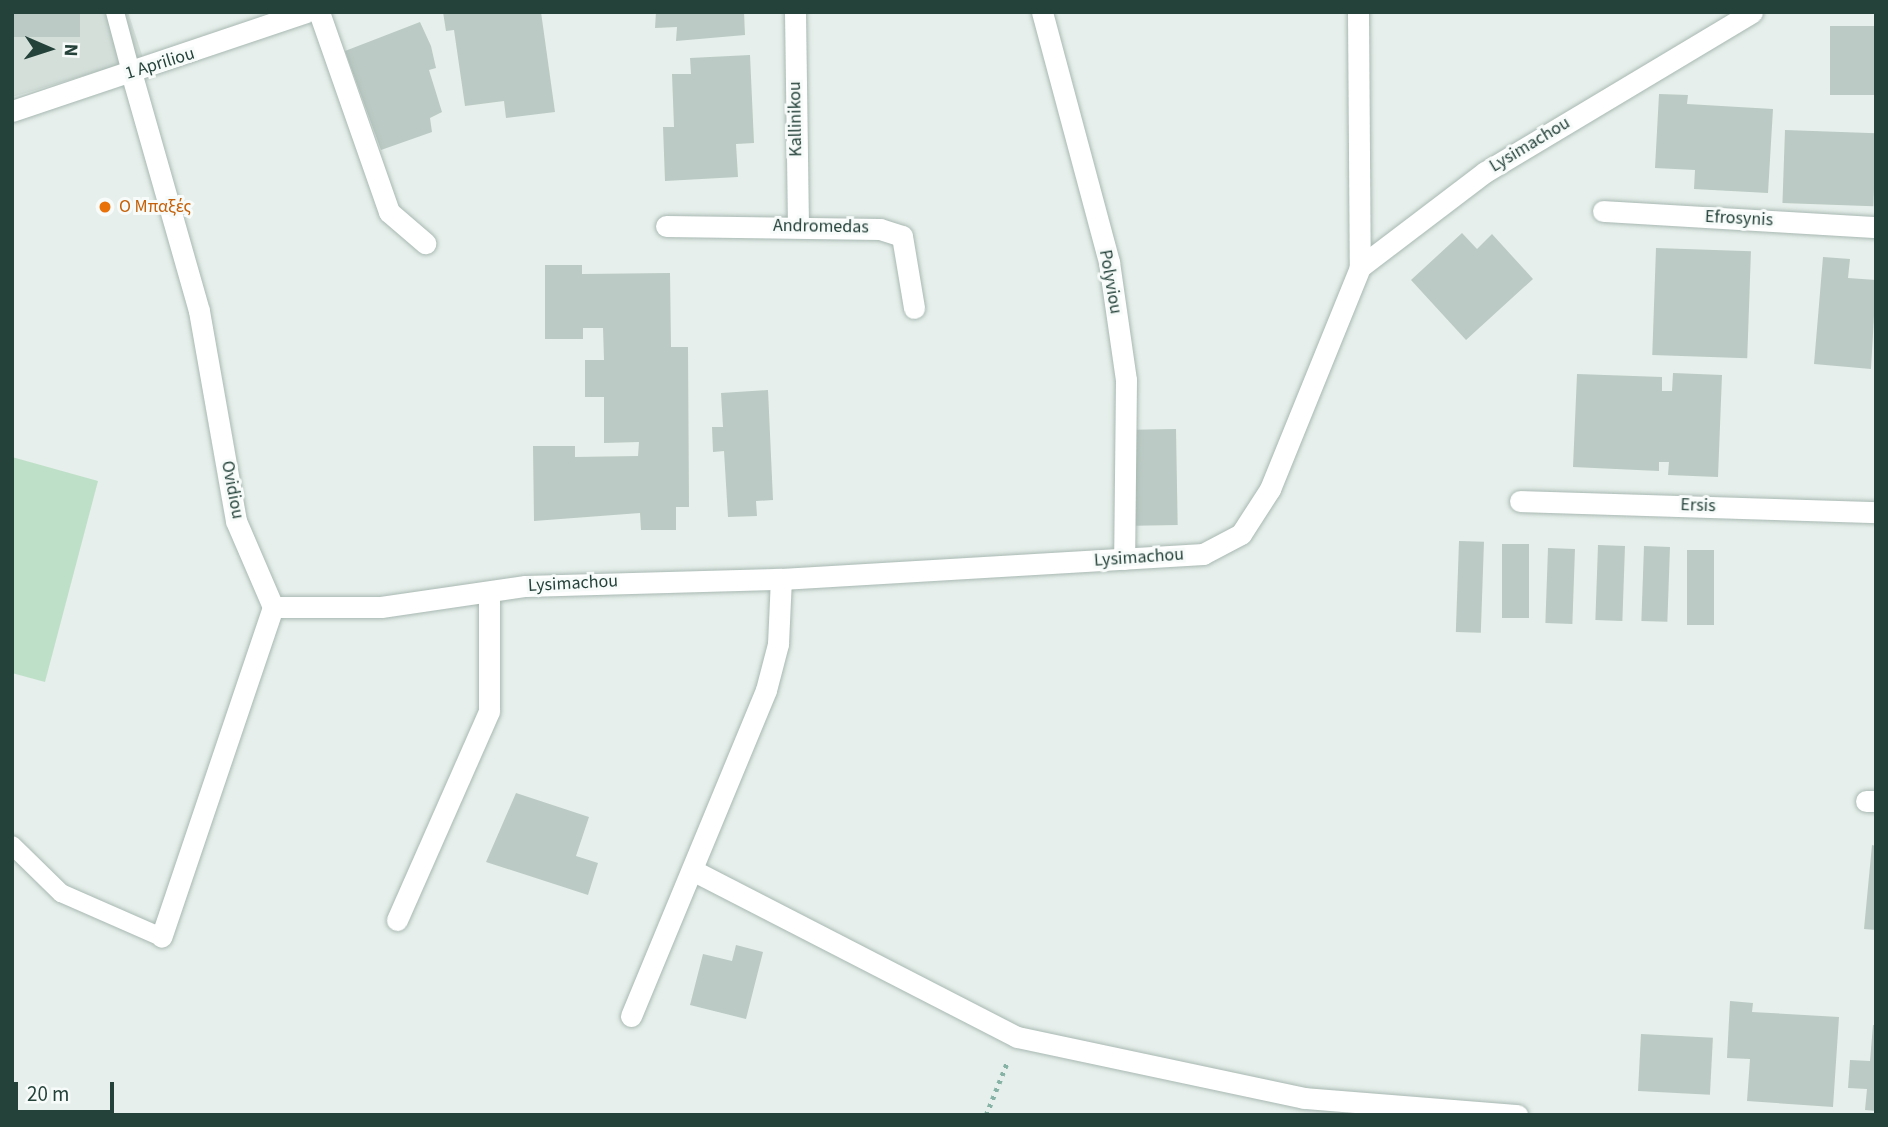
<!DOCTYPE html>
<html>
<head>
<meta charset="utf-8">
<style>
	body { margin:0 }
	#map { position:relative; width:1888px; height:1127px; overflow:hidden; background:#e6efeb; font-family:"Source Sans 3",sans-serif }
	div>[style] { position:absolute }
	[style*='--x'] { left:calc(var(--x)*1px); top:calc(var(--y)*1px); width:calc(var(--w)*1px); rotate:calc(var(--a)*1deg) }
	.built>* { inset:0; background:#d4dfda }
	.green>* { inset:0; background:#bfe0c8 }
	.building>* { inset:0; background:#bbcac4; transform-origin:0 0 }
	.path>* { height:4.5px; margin-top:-2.25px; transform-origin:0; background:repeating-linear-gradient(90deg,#86b3a5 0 3.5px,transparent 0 8.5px) }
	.roads { filter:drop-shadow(0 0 2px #a8b8b2) drop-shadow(0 0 2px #a8b8b2) }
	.service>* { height:18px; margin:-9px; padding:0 9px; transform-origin:9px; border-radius:9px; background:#fff }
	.minor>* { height:21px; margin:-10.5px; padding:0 10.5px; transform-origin:10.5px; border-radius:10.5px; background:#fff }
	.secondary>* { height:21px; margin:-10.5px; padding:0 10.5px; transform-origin:10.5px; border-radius:10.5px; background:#fff }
	.dots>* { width:19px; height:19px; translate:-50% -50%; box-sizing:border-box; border:4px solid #f7fbf9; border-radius:50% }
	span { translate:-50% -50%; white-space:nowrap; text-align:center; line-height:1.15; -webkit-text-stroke:6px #f7fbf9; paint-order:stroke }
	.street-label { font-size:18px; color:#24423a }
	.food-label { font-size:18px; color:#c56008 }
	.left { translate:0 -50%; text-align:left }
	.frame { position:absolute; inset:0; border:14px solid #24423a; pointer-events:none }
	.north { position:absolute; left:14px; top:14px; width:70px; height:70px; -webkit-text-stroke:5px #f7fbf9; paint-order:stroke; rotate:93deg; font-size:19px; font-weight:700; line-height:28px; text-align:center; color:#24423a }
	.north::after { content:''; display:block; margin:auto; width:24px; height:32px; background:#24423a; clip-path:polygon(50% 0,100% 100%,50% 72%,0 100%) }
	.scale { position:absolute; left:14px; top:1082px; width:100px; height:32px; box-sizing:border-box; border:4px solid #24423a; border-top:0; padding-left:9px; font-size:21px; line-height:24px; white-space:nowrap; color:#24423a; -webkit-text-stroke:5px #f7fbf9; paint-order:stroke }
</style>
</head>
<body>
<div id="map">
	<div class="built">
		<div style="clip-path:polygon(12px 12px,128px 12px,143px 58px,12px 97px)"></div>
	</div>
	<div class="green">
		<div style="clip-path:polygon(12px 457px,98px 481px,45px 682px,12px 673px)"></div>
	</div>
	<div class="building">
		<div style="left:12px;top:12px;width:68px;height:25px"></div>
		<div style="clip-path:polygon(443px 12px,541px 12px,555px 112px,506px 118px,504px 101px,465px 106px,454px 30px,446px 31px)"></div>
		<div style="clip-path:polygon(656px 12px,744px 12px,745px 35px,676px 41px,677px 27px,655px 28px)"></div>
		<div style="clip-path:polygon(420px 22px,431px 46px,436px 68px,429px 70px,442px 112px,430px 118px,432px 132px,381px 150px,345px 51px)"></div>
		<div style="left:1830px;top:26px;width:46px;height:69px"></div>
		<div style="clip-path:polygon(750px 55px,754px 143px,736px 144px,738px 177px,665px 181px,663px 127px,674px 127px,672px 74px,691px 74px,690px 58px)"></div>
		<div style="clip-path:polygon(1659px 94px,1688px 95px,1687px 104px,1773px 109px,1768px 193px,1694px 189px,1695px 170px,1655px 168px)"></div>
		<div style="left:1785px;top:130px;width:91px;height:73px;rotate:2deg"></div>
		<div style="clip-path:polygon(1462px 233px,1477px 249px,1492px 234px,1533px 279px,1466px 340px,1411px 280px)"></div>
		<div style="left:1656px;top:248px;width:95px;height:107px;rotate:2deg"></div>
		<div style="clip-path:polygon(1823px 257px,1850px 259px,1848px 278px,1876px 280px,1871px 369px,1814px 364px)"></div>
		<div style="clip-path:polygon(545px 265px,582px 265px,582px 274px,670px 273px,671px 347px,688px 347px,689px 507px,676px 507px,676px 530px,641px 530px,640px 513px,534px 521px,533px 446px,575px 446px,575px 457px,638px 456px,639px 442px,604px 443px,604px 397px,585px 397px,585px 360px,604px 360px,603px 328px,583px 328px,583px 339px,545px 339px)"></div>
		<div style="clip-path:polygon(1673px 373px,1722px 375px,1718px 477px,1668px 475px,1669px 462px,1659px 462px,1659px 471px,1573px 467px,1577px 374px,1662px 377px,1662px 391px,1672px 391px)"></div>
		<div style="clip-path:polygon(768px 390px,773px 500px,756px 501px,757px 516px,728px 517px,724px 451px,713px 452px,712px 427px,723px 427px,721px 393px)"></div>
		<div style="left:1176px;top:429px;width:96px;height:43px;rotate:89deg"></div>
		<div style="left:1459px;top:541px;width:25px;height:91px;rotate:2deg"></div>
		<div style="left:1502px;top:544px;width:27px;height:74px"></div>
		<div style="left:1598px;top:545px;width:27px;height:75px;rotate:2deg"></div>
		<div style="left:1644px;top:546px;width:26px;height:75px;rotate:2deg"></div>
		<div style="left:1548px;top:548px;width:27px;height:75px;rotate:2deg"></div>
		<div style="left:1687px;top:550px;width:27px;height:75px"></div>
		<div style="clip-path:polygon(516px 793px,589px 817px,576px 856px,598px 863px,588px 895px,486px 862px)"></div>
		<div style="clip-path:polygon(1872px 845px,1876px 846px,1876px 930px,1864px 929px)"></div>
		<div style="clip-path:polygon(736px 945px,763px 952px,746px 1019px,690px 1005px,703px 954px,732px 961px)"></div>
		<div style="clip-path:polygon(1730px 1001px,1753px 1003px,1752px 1012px,1839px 1017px,1833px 1107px,1747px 1101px,1750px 1059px,1727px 1058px)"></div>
		<div style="clip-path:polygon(1873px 1025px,1876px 1025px,1876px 1111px,1865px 1110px,1867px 1089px,1848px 1088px,1850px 1060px,1870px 1061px)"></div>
		<div style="left:1641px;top:1034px;width:72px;height:57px;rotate:3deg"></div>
	</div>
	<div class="path">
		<div style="--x:986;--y:1115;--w:59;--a:-68.2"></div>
	</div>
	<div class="roads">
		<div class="service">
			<div style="--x:115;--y:12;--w:62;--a:75.1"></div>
			<div style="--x:12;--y:845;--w:69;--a:44.4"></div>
			<div style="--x:61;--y:893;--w:109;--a:23.7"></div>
		</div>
		<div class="minor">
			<div style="--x:319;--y:12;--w:212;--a:70.7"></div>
			<div style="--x:389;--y:212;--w:48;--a:40.7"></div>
			<div style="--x:795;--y:12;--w:214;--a:89.2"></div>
			<div style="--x:1042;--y:12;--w:259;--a:75"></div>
			<div style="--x:1109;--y:262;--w:119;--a:81.8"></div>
			<div style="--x:1126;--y:380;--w:179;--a:90.6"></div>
			<div style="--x:1358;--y:12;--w:255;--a:89.6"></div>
			<div style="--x:131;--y:72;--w:248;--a:74.1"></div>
			<div style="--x:199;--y:311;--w:213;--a:80"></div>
			<div style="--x:236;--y:521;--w:94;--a:66.7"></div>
			<div style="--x:273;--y:607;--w:348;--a:108.7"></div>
			<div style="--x:1603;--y:211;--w:273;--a:3.4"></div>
			<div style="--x:666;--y:226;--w:214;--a:0.8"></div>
			<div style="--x:880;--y:229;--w:23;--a:18"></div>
			<div style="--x:902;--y:236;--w:73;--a:80.5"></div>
			<div style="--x:1520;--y:501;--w:356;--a:1.8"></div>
			<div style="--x:273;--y:607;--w:108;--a:0"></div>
			<div style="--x:381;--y:607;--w:146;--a:-8.3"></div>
			<div style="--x:525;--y:586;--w:256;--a:-1.6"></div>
			<div style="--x:781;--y:579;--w:423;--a:-3.4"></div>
			<div style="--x:1203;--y:554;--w:43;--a:-27.8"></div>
			<div style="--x:1241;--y:534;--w:54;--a:-57.2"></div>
			<div style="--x:1270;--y:489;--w:240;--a:-67.9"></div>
			<div style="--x:1360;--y:267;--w:157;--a:-37.2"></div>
			<div style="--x:1485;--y:172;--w:311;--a:-30.9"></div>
			<div style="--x:1866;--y:801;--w:10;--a:0"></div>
			<div style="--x:694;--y:871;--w:363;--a:27.2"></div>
			<div style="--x:1017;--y:1037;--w:293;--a:12"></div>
			<div style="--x:1304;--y:1098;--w:214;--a:4.6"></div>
			<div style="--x:397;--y:920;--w:228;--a:-66.2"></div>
			<div style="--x:489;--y:711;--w:116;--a:-90"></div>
			<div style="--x:631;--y:1016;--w:353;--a:-67.5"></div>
			<div style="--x:766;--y:690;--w:48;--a:-75.4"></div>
			<div style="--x:778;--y:644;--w:65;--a:-87.4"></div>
		</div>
		<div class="secondary">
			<div style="--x:12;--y:111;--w:310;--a:-18.6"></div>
		</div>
	</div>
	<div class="dots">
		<div style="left:105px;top:207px;background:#e8710a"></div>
	</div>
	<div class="street-label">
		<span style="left:160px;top:64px;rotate:-17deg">1 Apriliou</span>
		<span style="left:796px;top:119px;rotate:-91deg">Kallinikou</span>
		<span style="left:1530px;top:145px;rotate:-31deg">Lysimachou</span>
		<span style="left:1739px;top:219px;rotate:3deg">Efrosynis</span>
		<span style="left:821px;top:227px;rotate:1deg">Andromedas</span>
		<span style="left:1110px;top:282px;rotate:80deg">Polyviou</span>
		<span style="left:232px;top:490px;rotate:79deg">Ovidiou</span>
		<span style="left:1698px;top:506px;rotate:2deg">Ersis</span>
		<span style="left:1139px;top:558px;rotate:-4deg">Lysimachou</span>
		<span style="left:573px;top:584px;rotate:-3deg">Lysimachou</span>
	</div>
	<div class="food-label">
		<span class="left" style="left:119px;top:207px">Ο Μπαξές</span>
	</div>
	<div class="frame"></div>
	<div class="north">N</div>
	<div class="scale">20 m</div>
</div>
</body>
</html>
